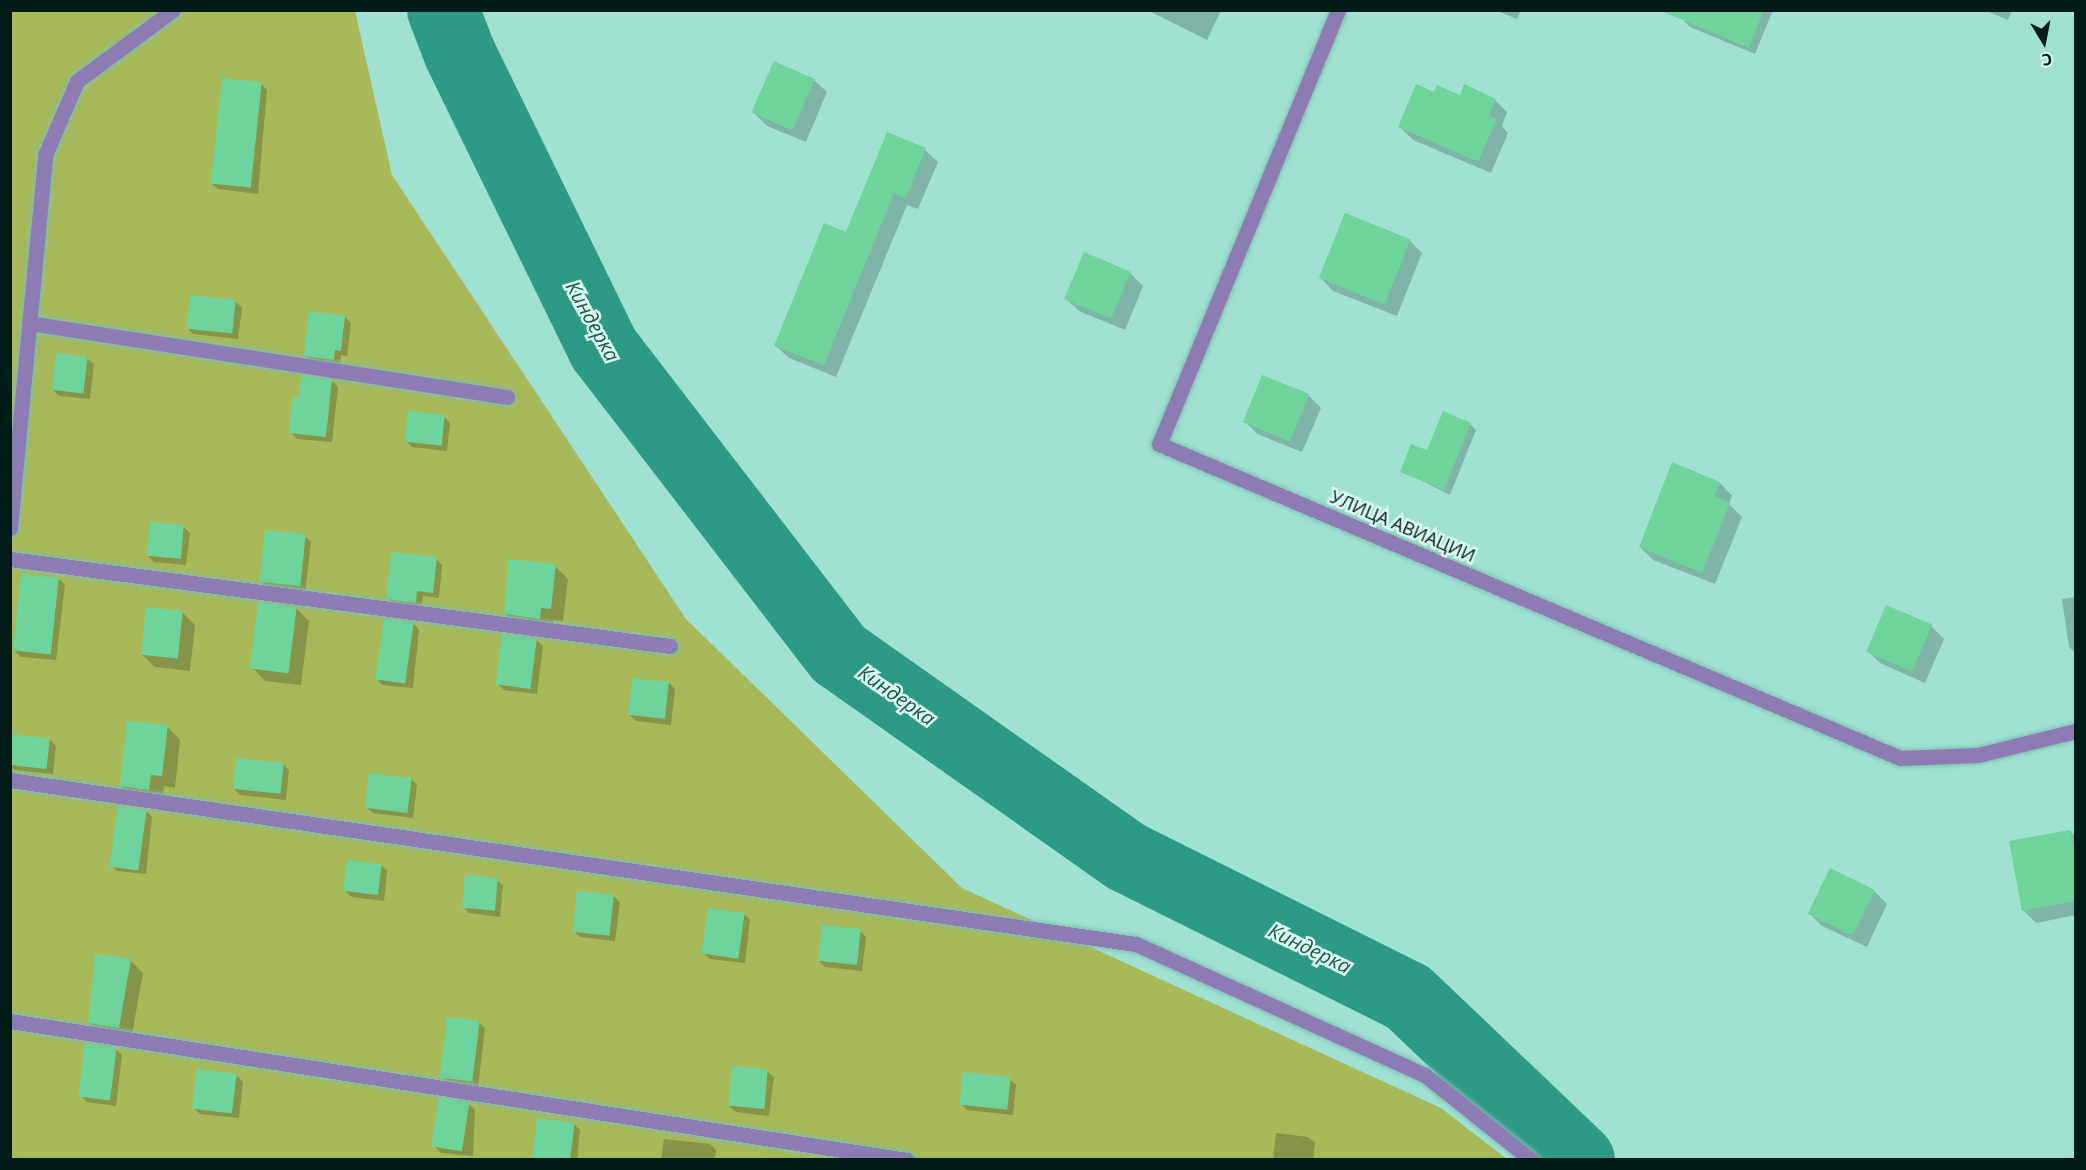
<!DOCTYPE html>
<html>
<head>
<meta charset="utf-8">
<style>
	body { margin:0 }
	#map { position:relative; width:2086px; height:1170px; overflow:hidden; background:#9fe2d2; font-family:"Open Sans",sans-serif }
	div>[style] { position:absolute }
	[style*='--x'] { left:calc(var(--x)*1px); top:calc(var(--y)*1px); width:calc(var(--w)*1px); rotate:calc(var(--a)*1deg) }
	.green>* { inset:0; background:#a8b959 }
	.shadow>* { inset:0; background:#0003 }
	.river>* { height:72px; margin:-36px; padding:0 36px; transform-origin:36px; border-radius:36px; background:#2d9a86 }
	.building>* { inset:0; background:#6ed49b; transform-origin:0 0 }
	.roads { filter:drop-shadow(0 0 2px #83beb0) drop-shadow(0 0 2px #83beb0) }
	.service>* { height:15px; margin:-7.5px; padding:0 7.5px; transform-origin:7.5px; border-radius:7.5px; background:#8d7cb4 }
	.minor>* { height:15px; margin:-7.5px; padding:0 7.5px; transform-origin:7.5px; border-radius:7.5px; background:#8d7cb4 }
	span { translate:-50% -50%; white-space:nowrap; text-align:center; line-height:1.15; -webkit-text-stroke:5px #dbfcf3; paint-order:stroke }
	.street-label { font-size:18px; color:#011b16 }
	.water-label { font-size:20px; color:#1c564a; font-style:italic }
	.frame { position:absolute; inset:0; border:12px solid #011b16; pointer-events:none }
	.north { position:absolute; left:2014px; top:12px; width:60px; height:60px; -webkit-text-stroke:4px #dbfcf3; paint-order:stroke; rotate:170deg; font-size:16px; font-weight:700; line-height:24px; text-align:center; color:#011b16 }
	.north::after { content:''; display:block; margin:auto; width:21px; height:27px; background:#011b16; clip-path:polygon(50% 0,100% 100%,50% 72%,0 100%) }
</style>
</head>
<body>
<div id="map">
	<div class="green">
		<div style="clip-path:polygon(10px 11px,355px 11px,392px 175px,686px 619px,962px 888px,1441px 1108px,1507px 1159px,11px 1159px)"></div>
	</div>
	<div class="shadow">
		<div style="clip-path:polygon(1147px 10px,1221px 10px,1207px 40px)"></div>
		<div style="clip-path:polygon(1495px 10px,1521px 10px,1517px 19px)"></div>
		<div style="clip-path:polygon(1688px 10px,1773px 10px,1755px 54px,1690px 27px,1684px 21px)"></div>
		<div style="clip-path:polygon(1984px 10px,2012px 10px,2008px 20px)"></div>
		<div style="clip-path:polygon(814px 80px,827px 92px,806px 142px,767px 126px,754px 113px)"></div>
		<div style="clip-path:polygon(261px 84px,267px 90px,258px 194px,218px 189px,211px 183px)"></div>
		<div style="clip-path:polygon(1461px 97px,1495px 100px,1507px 112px,1502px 126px,1508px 133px,1491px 173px,1413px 140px,1400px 127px)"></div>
		<div style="clip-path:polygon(925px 150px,938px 162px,918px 209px,907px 205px,836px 377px,789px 358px,776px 346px,847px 234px)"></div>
		<div style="clip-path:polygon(1410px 241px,1422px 253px,1397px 316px,1333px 291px,1321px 278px)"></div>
		<div style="clip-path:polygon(1130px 273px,1143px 286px,1125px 330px,1079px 311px,1066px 299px)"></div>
		<div style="clip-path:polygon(236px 302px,242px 308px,238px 339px,193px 334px,187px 328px)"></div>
		<div style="clip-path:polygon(345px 317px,351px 323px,347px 356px,341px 355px,340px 366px,311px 361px,305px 355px)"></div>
		<div style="clip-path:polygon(87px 358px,94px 364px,90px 399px,59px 396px,53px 390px)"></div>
		<div style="clip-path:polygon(332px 381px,338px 387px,332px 442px,297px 439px,291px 432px)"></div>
		<div style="clip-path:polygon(1308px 395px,1321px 408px,1302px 452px,1257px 434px,1245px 421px)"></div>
		<div style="clip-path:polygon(444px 416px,450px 423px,447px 451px,412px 447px,406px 441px)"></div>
		<div style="clip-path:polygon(1470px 424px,1476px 430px,1450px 495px,1402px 471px)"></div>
		<div style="clip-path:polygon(1720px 483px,1732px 496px,1729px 504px,1742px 517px,1715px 584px,1653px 560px,1640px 547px)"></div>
		<div style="clip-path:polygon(184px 527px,190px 533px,186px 565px,154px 562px,148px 556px)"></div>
		<div style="clip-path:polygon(305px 536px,311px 542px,305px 593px,268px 588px,262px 582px)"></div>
		<div style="clip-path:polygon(436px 559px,442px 565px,439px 598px,423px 596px,422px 608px,394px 604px,387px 598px)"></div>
		<div style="clip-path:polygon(555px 566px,568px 579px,563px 621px,553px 620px,552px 631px,518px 626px,506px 614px)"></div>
		<div style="clip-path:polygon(59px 579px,65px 585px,56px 660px,21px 657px,15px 651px)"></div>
		<div style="clip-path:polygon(2076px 597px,2076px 653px,2069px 647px,2062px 599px)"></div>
		<div style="clip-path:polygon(296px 608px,309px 621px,301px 685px,265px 681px,253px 668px)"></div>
		<div style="clip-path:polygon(182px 612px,195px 625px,190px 671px,155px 667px,142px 655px)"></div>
		<div style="clip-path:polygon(413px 623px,419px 630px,413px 688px,382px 685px,376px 678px)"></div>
		<div style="clip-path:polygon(1931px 626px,1944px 639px,1925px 683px,1880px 663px,1867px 650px)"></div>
		<div style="clip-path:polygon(537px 640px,543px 646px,537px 694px,504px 690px,498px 684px)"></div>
		<div style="clip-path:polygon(669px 683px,675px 689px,671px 725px,636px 721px,630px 715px)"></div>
		<div style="clip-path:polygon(168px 727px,180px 740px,175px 788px,164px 786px,162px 802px,134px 798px,121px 786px)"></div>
		<div style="clip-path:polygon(50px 740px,56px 746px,53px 774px,14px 770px,10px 766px,10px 744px)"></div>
		<div style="clip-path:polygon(283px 764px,289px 770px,286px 800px,240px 795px,234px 789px)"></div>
		<div style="clip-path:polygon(411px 779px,417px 785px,413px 818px,373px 813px,366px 807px)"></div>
		<div style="clip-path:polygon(146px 811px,152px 817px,146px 874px,117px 871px,111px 865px)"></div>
		<div style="clip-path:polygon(2070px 831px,2076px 837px,2076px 915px,2036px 923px,2023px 910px)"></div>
		<div style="clip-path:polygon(381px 865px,387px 871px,384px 901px,352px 897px,345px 891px)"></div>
		<div style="clip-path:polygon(1830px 870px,1875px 892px,1887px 904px,1867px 947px,1822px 926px,1810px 914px)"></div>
		<div style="clip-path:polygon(497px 880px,503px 886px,500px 917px,469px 913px,463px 907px)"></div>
		<div style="clip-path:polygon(614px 896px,620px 903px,615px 941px,580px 937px,574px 931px)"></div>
		<div style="clip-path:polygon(744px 914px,750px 920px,745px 963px,710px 959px,704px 953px)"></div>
		<div style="clip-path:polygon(860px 931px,866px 937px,862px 971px,825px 967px,819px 961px)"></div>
		<div style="clip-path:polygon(130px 960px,143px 973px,131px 1040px,102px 1035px,89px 1023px)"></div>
		<div style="clip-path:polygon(479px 1022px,485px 1028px,478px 1088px,449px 1084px,443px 1077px)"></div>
		<div style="clip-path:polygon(116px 1049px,122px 1055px,116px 1106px,87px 1102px,81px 1096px)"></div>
		<div style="clip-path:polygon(767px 1071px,774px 1077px,769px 1116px,736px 1112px,729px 1106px)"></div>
		<div style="clip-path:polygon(237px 1076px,243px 1082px,239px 1118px,200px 1114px,194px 1108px)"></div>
		<div style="clip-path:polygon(1010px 1079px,1016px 1085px,1013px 1115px,967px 1110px,961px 1104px)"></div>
		<div style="clip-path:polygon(469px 1104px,475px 1110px,473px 1156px,441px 1153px,435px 1147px)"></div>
		<div style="clip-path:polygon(574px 1124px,580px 1130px,577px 1160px,535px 1160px)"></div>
		<div style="clip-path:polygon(1276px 1133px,1308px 1137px,1315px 1143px,1313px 1160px,1273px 1160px)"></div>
		<div style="clip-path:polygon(664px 1139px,710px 1144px,716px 1150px,715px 1160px,661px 1160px)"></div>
	</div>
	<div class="river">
		<div style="--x:443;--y:10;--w:47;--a:68.9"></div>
		<div style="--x:460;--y:54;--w:328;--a:64"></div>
		<div style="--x:604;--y:349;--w:385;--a:52.4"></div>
		<div style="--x:839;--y:654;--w:350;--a:35.2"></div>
		<div style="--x:1125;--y:856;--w:316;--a:26.5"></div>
		<div style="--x:1408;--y:997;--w:236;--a:43.6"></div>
	</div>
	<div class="building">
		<div style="clip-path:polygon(1659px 10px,1764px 10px,1749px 48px)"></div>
		<div style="left:774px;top:61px;width:45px;height:56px;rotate:24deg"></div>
		<div style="left:222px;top:78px;width:40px;height:106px;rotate:6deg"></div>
		<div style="clip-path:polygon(1416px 84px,1434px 92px,1437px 85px,1460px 95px,1464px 84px,1496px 99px,1489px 115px,1497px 119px,1478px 162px,1398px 127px)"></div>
		<div style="clip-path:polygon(887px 132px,926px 148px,906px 198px,894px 193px,824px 365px,774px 346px,824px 223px,846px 232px)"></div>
		<div style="left:1345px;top:213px;width:71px;height:70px;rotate:22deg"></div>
		<div style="left:1084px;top:252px;width:51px;height:51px;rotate:23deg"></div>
		<div style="left:190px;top:295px;width:46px;height:34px;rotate:6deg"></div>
		<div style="clip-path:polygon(309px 311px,345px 316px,341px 351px,335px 350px,334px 360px,304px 356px)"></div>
		<div style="left:56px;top:353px;width:32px;height:37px;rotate:7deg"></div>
		<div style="clip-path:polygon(301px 375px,332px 380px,326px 437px,289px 433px,293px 396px,299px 397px)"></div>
		<div style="left:1262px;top:375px;width:51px;height:51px;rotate:22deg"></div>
		<div style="left:408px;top:411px;width:37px;height:31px;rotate:6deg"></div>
		<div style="clip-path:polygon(1443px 411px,1471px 423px,1444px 490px,1400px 472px,1411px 444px,1427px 450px)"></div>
		<div style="clip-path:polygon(1672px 462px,1720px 482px,1715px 496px,1730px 503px,1702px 573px,1639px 547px)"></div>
		<div style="left:150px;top:522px;width:34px;height:34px;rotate:5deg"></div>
		<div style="left:265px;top:530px;width:41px;height:52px;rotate:6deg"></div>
		<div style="clip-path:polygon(391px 552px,437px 557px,433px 593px,417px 591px,416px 603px,386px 599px)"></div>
		<div style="clip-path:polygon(508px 559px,556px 564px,551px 609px,541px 608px,540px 619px,504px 614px)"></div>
		<div style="left:21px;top:574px;width:38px;height:77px;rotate:6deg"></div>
		<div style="left:258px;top:602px;width:39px;height:67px;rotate:7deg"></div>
		<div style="left:1886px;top:605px;width:50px;height:51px;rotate:23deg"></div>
		<div style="left:146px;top:607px;width:37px;height:48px;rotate:6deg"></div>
		<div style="left:384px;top:618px;width:30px;height:62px;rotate:8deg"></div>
		<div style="left:502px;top:634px;width:35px;height:51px;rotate:7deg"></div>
		<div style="left:632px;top:678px;width:37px;height:37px;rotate:6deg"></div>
		<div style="clip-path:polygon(127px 721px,168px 725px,162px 776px,151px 775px,149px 790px,120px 786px)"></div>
		<div style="left:10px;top:734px;width:40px;height:31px;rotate:6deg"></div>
		<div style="left:236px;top:758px;width:48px;height:31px;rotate:6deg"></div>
		<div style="left:369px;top:773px;width:43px;height:35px;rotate:7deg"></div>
		<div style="left:118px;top:806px;width:29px;height:61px;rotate:8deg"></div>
		<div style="clip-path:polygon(2070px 830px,2076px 857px,2076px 901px,2022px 911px,2009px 841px)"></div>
		<div style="left:347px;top:860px;width:35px;height:31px;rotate:7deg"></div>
		<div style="left:1830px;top:868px;width:50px;height:51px;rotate:26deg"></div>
		<div style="left:465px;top:875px;width:33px;height:33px;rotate:5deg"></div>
		<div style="left:577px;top:891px;width:37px;height:41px;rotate:6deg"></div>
		<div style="left:708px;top:908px;width:37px;height:46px;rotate:8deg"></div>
		<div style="left:822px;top:925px;width:39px;height:36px;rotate:6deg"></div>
		<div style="clip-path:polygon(95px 954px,131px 959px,119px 1028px,88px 1023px)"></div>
		<div style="left:447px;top:1017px;width:33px;height:61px;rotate:7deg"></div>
		<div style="left:85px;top:1043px;width:32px;height:54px;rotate:7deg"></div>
		<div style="left:732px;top:1066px;width:36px;height:40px;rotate:5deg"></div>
		<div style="left:197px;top:1069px;width:40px;height:40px;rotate:7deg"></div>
		<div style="left:963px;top:1072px;width:48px;height:33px;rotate:6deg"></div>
		<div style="left:439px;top:1097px;width:31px;height:50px;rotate:9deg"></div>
		<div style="left:537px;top:1118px;width:38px;height:42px;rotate:7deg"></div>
	</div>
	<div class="roads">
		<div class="service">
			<div style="--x:29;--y:323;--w:484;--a:8.8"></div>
			<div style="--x:10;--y:528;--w:375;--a:-84.6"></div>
			<div style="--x:45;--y:155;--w:81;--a:-66.6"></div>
			<div style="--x:77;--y:81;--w:119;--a:-36.5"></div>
			<div style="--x:10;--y:559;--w:666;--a:7.51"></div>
			<div style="--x:10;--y:780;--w:1138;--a:8.29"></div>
			<div style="--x:1136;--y:944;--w:317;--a:24.4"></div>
			<div style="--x:1425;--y:1075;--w:136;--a:38.7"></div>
			<div style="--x:10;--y:1021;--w:908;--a:8.81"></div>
		</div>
		<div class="minor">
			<div style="--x:1338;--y:10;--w:469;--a:112.4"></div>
			<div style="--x:1159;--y:444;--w:805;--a:22.96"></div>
			<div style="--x:1900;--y:758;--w:78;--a:-2.2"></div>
			<div style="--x:1978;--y:755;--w:101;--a:-13.8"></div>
		</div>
	</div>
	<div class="street-label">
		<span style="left:1403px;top:526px;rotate:23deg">УЛИЦА АВИАЦИИ</span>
	</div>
	<div class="water-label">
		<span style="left:593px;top:321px;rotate:61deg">Киндерка</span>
		<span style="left:897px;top:695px;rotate:35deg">Киндерка</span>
		<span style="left:1310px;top:948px;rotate:26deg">Киндерка</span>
	</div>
	<div class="frame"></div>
	<div class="north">С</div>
</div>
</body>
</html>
